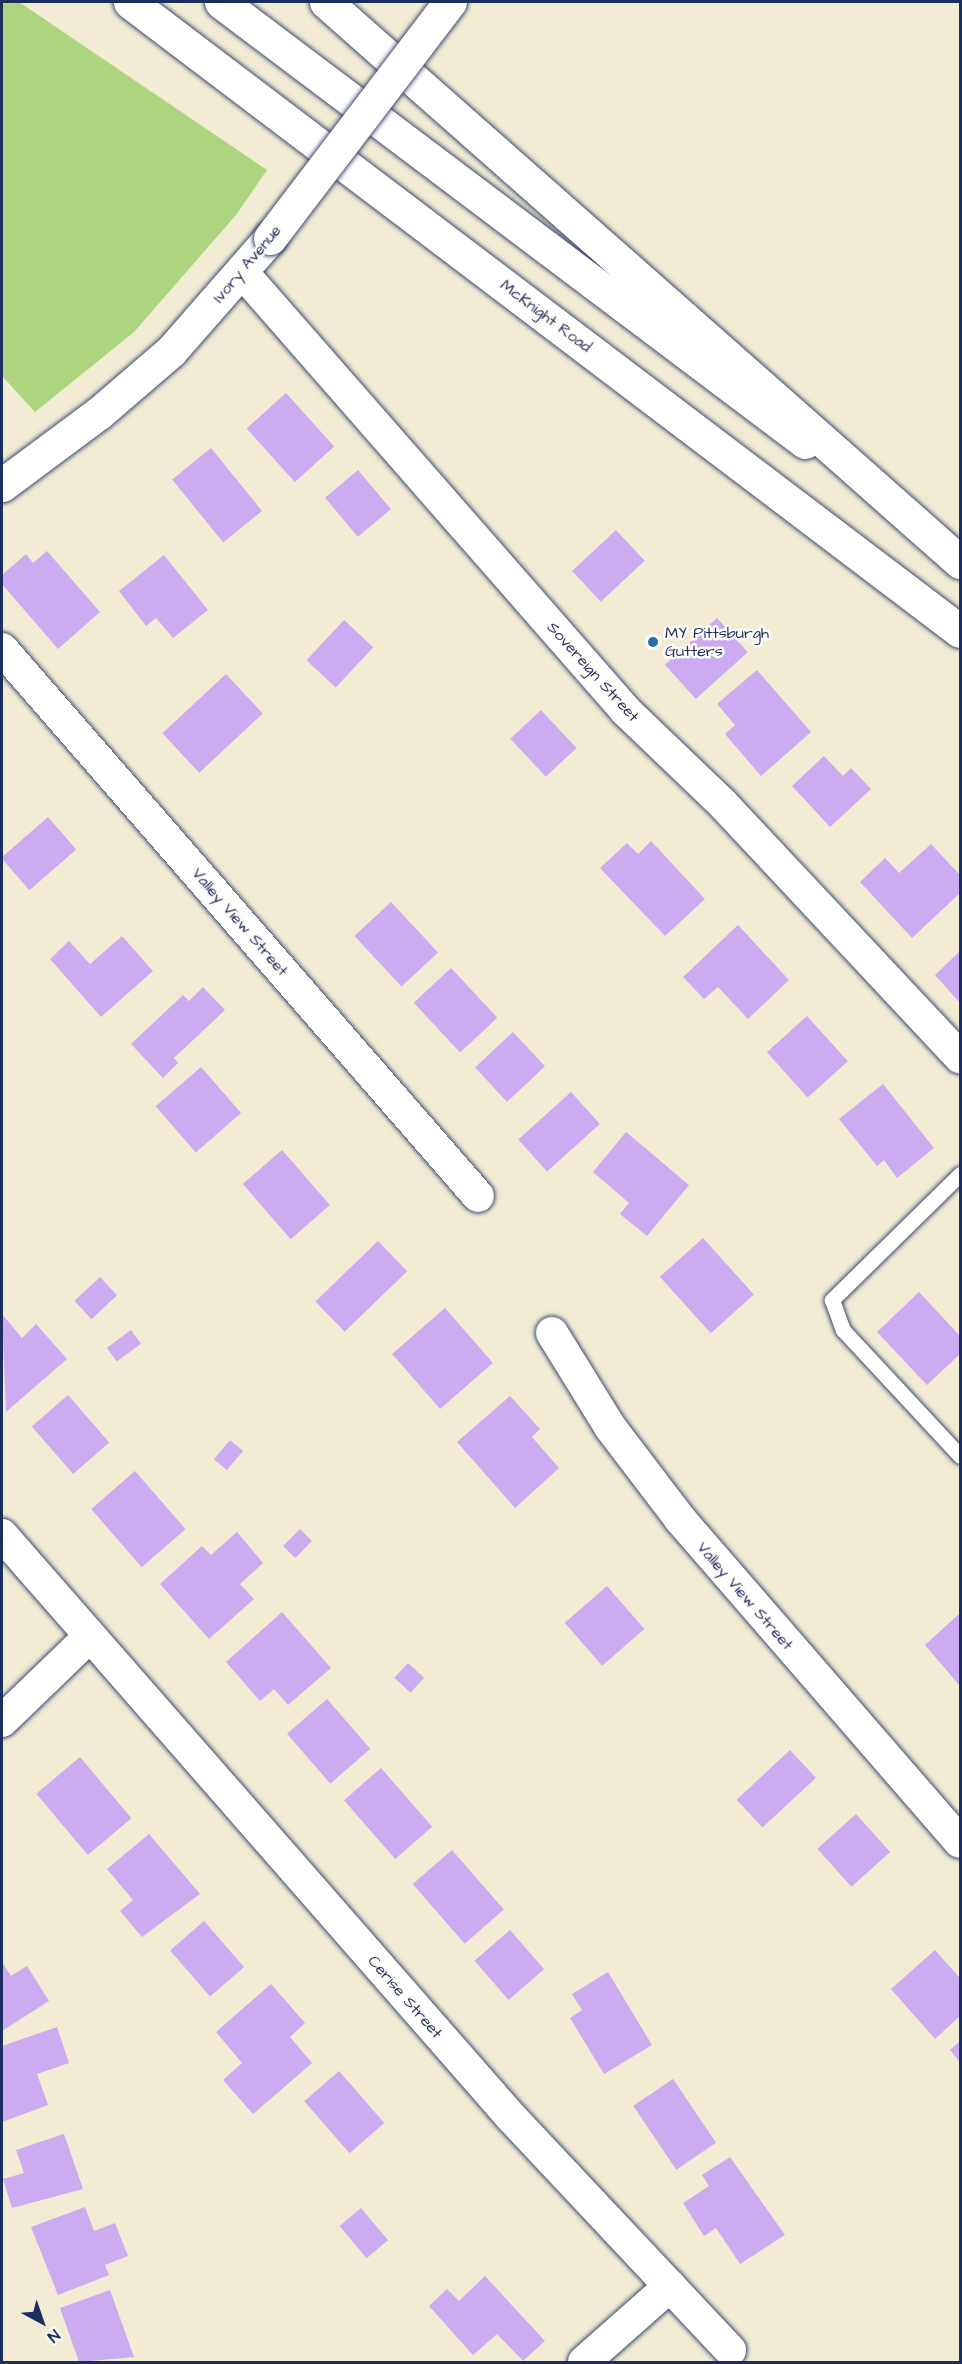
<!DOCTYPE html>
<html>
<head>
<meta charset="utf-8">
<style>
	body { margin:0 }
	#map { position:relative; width:962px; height:2364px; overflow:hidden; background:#f2ecd5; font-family:"Architects Daughter",sans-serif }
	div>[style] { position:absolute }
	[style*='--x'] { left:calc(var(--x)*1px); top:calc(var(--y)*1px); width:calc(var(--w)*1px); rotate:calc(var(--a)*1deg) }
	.green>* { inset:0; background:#add47f }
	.building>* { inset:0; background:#ccabf1; transform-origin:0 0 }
	.roads { filter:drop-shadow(0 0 2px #3b4b70) drop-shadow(0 0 2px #3b4b70) }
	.lane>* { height:15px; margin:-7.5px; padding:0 7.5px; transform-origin:7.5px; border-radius:7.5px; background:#fff }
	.street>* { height:32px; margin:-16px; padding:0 16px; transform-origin:16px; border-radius:16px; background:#fff }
	.secondary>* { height:33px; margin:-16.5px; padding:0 16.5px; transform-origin:16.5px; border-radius:16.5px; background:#fff }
	.primary>* { height:33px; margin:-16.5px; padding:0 16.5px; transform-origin:16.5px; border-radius:16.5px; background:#fff }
	.highway>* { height:33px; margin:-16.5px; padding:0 16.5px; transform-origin:16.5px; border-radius:16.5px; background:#fff }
	.bridges { filter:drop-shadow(0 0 2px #3b4b70) drop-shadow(0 0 2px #3b4b70) }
	.primary-bridge>* { height:33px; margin:-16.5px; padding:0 16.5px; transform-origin:16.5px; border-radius:16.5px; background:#fff }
	.dots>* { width:16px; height:16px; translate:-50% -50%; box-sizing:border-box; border:3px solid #fdfcf7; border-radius:50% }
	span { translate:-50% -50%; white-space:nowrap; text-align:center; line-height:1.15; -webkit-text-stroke:5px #fdfcf7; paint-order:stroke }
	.street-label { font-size:16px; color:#1b2f5e }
	.poi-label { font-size:16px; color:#1b2f5e }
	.left { translate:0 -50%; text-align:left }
	.frame { position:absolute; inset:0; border:3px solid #1b2f5e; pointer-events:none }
	.north { position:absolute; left:12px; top:2292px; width:60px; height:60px; -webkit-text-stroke:4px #fdfcf7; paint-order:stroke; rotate:140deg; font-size:16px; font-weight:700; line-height:24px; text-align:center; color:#1b2f5e }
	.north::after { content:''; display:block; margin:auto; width:21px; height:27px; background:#1b2f5e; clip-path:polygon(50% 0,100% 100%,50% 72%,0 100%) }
</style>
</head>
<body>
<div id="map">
	<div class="green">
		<div style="clip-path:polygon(2px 2px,19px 2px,267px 170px,236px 215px,134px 332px,35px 412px,2px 376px)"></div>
	</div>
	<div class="building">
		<div style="left:286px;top:393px;width:72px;height:53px;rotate:48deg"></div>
		<div style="left:211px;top:448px;width:81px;height:50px;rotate:51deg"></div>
		<div style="left:358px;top:470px;width:51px;height:43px;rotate:50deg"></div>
		<div style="left:616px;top:530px;width:42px;height:60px;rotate:47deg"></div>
		<div style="clip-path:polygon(47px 551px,100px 612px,58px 649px,2px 584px,2px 575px,26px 554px,33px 563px)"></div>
		<div style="clip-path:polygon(164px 555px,208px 610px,173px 638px,156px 618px,146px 626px,119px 591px)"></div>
		<div style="left:717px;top:618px;width:46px;height:70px;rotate:48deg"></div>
		<div style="left:344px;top:620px;width:40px;height:55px;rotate:43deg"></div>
		<div style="clip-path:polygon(757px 670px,811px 732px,761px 776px,725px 734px,735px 725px,717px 704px)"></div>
		<div style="left:226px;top:674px;width:54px;height:87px;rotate:47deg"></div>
		<div style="left:541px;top:710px;width:52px;height:42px;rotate:47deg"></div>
		<div style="clip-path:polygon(824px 756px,843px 776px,851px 768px,871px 789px,830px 827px,792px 786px)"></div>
		<div style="left:48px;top:817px;width:43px;height:62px;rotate:49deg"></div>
		<div style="clip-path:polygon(651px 841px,705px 899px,665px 936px,600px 868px,627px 843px,638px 854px)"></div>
		<div style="clip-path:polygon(931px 844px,960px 875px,960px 893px,912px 938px,860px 882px,885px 858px,899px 873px)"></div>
		<div style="left:391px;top:902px;width:69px;height:50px;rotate:47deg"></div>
		<div style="clip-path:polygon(738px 925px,789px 980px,748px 1019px,718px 987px,704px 999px,683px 977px)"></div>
		<div style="clip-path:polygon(122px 936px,153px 971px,101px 1017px,50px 959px,69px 941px,90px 964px)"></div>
		<div style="clip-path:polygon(960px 951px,960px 1003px,935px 975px)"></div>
		<div style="left:451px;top:968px;width:68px;height:51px;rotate:47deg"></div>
		<div style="clip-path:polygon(203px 987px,225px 1010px,174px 1058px,178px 1063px,163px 1078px,131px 1044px,183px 995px,189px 1001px)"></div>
		<div style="left:807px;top:1016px;width:61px;height:54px;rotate:48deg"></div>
		<div style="left:513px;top:1032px;width:47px;height:52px;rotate:47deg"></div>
		<div style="left:201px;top:1067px;width:61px;height:60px;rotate:49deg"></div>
		<div style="clip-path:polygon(883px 1084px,934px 1148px,897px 1178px,884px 1160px,877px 1166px,839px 1119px)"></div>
		<div style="left:571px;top:1092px;width:43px;height:71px;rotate:48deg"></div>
		<div style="clip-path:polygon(626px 1132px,689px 1185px,647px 1236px,620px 1214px,629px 1203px,593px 1172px)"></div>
		<div style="left:282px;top:1150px;width:73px;height:52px;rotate:49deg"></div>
		<div style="left:703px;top:1238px;width:76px;height:58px;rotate:48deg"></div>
		<div style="left:378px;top:1241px;width:42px;height:87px;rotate:46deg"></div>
		<div style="left:100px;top:1277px;width:25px;height:35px;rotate:47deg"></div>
		<div style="clip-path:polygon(919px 1292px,960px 1336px,960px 1354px,927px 1385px,877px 1332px)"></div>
		<div style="left:445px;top:1308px;width:73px;height:70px;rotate:49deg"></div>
		<div style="clip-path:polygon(2px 1314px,22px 1338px,36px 1324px,67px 1359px,6px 1412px)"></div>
		<div style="left:131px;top:1330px;width:17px;height:30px;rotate:54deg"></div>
		<div style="left:68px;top:1395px;width:63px;height:48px;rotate:49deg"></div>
		<div style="clip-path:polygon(510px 1396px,540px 1429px,532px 1437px,559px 1468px,515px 1508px,457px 1442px)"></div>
		<div style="left:230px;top:1440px;width:17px;height:25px;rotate:40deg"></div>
		<div style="left:135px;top:1471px;width:77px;height:58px;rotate:49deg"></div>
		<div style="left:300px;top:1529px;width:17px;height:24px;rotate:45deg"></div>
		<div style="clip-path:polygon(237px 1532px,263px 1563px,240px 1584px,254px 1599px,209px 1639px,160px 1584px,202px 1546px,211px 1555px)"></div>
		<div style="left:607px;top:1586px;width:57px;height:56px;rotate:49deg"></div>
		<div style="clip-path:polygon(282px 1612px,331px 1668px,288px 1705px,274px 1689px,260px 1701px,226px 1662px)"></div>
		<div style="clip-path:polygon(960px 1613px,960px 1686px,925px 1645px)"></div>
		<div style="left:408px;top:1663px;width:22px;height:20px;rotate:43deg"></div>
		<div style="left:327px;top:1699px;width:66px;height:53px;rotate:49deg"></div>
		<div style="left:790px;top:1750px;width:38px;height:73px;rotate:47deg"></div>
		<div style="left:80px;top:1757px;width:80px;height:57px;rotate:50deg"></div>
		<div style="left:381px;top:1768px;width:78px;height:49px;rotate:49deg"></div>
		<div style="left:856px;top:1814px;width:51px;height:52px;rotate:48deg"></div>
		<div style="clip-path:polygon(149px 1834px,200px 1894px,142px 1937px,120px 1911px,133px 1900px,107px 1869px)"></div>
		<div style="left:452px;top:1850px;width:79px;height:52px;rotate:49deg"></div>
		<div style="left:204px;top:1921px;width:61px;height:45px;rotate:49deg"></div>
		<div style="left:510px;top:1930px;width:52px;height:47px;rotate:49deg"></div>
		<div style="clip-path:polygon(935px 1950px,960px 1978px,960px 2016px,935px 2039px,891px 1989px)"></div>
		<div style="clip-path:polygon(2px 1962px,11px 1976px,27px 1966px,49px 2001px,2px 2031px)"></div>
		<div style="clip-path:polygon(608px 1972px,652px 2045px,604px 2074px,570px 2018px,582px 2010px,572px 1994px)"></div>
		<div style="clip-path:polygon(271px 1984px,305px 2023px,290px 2037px,312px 2063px,253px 2114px,223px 2080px,242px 2063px,216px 2032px)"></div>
		<div style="clip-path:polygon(57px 2027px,69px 2063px,37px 2074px,48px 2105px,2px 2122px,2px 2046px)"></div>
		<div style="clip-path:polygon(960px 2041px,960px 2062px,950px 2050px)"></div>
		<div style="left:339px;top:2071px;width:69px;height:46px;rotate:49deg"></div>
		<div style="left:673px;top:2079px;width:77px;height:48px;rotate:56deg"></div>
		<div style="clip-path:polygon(64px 2134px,83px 2189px,12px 2208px,3px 2179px,24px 2173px,16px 2150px)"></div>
		<div style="clip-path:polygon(730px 2157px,785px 2235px,740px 2264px,716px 2228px,704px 2236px,683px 2203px,709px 2186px,702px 2175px)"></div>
		<div style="clip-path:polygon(85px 2207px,94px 2231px,115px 2223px,128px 2256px,105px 2265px,109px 2275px,58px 2295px,31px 2227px)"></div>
		<div style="left:361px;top:2208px;width:42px;height:28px;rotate:50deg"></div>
		<div style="clip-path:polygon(485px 2276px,545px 2341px,523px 2361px,497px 2334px,473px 2355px,429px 2306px,447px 2289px,459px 2301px)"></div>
		<div style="clip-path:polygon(110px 2290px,134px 2357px,79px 2362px,60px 2308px)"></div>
	</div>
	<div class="roads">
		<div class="lane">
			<div style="--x:960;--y:1174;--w:180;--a:135.5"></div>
			<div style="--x:832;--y:1300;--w:32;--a:70"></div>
			<div style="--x:843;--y:1330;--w:172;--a:47.1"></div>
		</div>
		<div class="street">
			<div style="--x:242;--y:272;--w:583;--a:48.82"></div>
			<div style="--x:626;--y:711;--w:134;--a:43.8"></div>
			<div style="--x:723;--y:804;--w:347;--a:46.9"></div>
			<div style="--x:2;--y:649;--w:725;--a:48.97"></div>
			<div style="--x:552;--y:1333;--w:110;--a:58.3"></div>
			<div style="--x:610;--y:1427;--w:116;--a:52.7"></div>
			<div style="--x:680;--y:1519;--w:427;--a:49.1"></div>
			<div style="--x:2;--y:1535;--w:773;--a:48.83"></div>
			<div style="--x:511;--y:2117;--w:320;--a:46.8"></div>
			<div style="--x:2;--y:1721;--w:121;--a:-44"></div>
			<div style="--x:584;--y:2362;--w:115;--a:-41.5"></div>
		</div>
		<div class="secondary">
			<div style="--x:221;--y:2;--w:731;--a:37"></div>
		</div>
		<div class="primary">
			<div style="--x:2;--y:485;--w:121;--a:-36.6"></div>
			<div style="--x:99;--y:413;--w:95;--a:-40.7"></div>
			<div style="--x:171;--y:351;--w:150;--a:-48.8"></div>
		</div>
		<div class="highway">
			<div style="--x:130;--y:2;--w:1041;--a:37.16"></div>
			<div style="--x:326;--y:2;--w:846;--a:41.45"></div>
		</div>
	</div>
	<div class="bridges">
		<div class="primary-bridge">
			<div style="--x:270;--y:238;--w:297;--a:-52.7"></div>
		</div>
	</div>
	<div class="dots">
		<div style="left:653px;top:642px;background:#1f6fb2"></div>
	</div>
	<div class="street-label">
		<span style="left:247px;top:264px;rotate:-50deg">Ivory Avenue</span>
		<span style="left:546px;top:316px;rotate:37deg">McKnight Road</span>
		<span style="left:593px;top:672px;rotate:48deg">Sovereign Street</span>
		<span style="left:240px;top:922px;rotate:49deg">Valley View Street</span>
		<span style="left:745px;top:1596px;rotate:49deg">Valley View Street</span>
		<span style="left:405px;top:1997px;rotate:49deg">Cerise Street</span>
	</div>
	<div class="poi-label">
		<span class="left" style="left:665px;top:642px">MY Pittsburgh<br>Gutters</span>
	</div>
	<div class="frame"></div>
	<div class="north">N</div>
</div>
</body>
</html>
